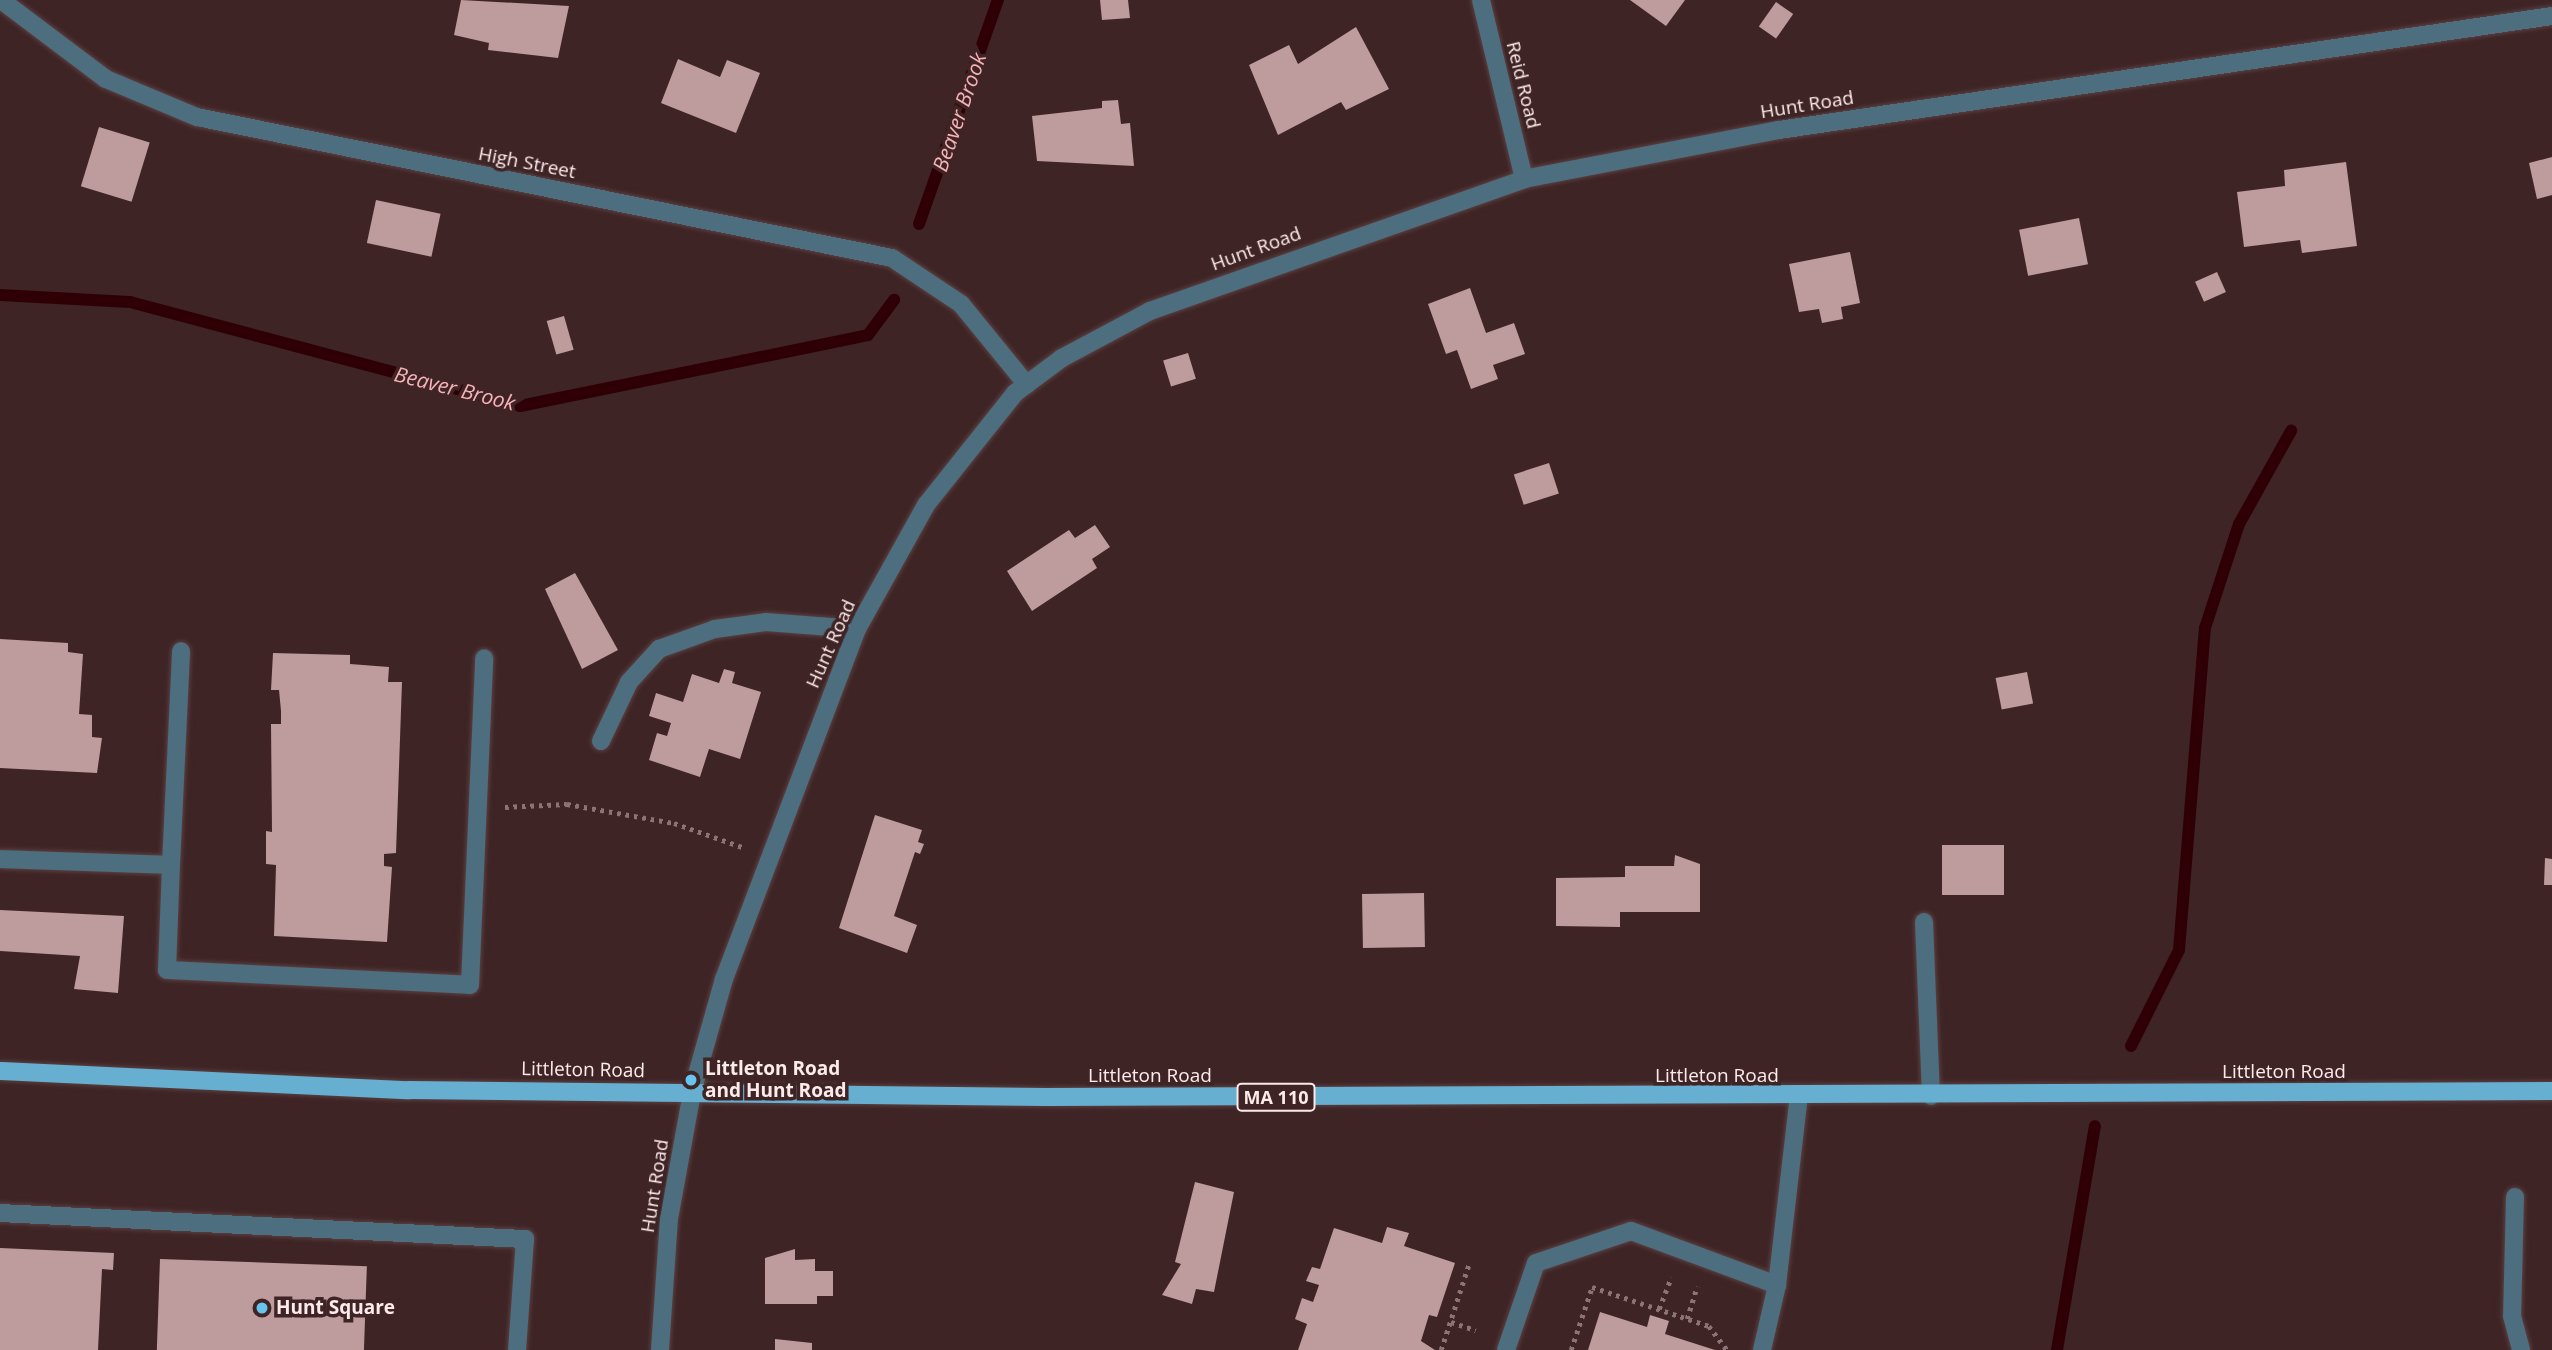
<!DOCTYPE html>
<html>
<head>
<meta charset="utf-8">
<style>
	body { margin:0 }
	#map { position:relative; width:2552px; height:1350px; overflow:hidden; background:#3f2426; font-family:"Open Sans",sans-serif }
	div>[style] { position:absolute }
	[style*='--x'] { left:calc(var(--x)*1px); top:calc(var(--y)*1px); width:calc(var(--w)*1px); rotate:calc(var(--a)*1deg) }
	.stream>* { height:12px; margin:-6px; padding:0 6px; transform-origin:6px; border-radius:6px; background:#2e0006 }
	.building>* { inset:0; background:#be9b9c; transform-origin:0 0 }
	.path>* { height:4.5px; margin-top:-2.25px; transform-origin:0; background:repeating-linear-gradient(90deg,#8c7476 0 3.5px,transparent 0 8.5px) }
	.roads { filter:drop-shadow(0 0 2px #5a4041) drop-shadow(0 0 2px #5a4041) }
	.minor>* { height:18px; margin:-9px; padding:0 9px; transform-origin:9px; border-radius:9px; background:#4d6e7f }
	.major>* { height:18px; margin:-9px; padding:0 9px; transform-origin:9px; border-radius:9px; background:#67afd0 }
	.dots>* { width:19px; height:19px; translate:-50% -50%; box-sizing:border-box; border:4px solid #3f2426; border-radius:50% }
	span { translate:-50% -50%; white-space:nowrap; text-align:center; line-height:1.15; -webkit-text-stroke:7px #3f2426; paint-order:stroke }
	.shield-label span { padding:2px 5px; background:#3f2426; border:2px solid; border-radius:5px; -webkit-text-stroke-width:0 }
	.shield-label { font-size:18px; color:#fdeaea; font-weight:700 }
	.street-label { font-size:19px; color:#fdeaea }
	.poi-label { font-size:19px; color:#fdeaea; font-weight:700 }
	.left { translate:0 -50%; text-align:left }
	.water-label { font-size:21px; color:#f6b2b6; font-style:italic }
</style>
</head>
<body>
<div id="map">
	<div class="stream">
		<div style="--x:919;--y:224;--w:238;--a:-70.6"></div>
		<div style="--x:0;--y:295;--w:130;--a:3.1"></div>
		<div style="--x:130;--y:302;--w:404;--a:14.9"></div>
		<div style="--x:520;--y:406;--w:355;--a:-11.5"></div>
		<div style="--x:868;--y:335;--w:44;--a:-53.4"></div>
		<div style="--x:2131;--y:1046;--w:107;--a:-63.4"></div>
		<div style="--x:2179;--y:950;--w:323;--a:-85.4"></div>
		<div style="--x:2205;--y:628;--w:109;--a:-71.9"></div>
		<div style="--x:2239;--y:524;--w:107;--a:-60.8"></div>
		<div style="--x:2057;--y:1350;--w:227;--a:-80.4"></div>
	</div>
	<div class="building">
		<div style="clip-path:polygon(461px 0,569px 6px,558px 58px,488px 50px,489px 43px,454px 35px)"></div>
		<div style="clip-path:polygon(1100px 0,1128px 0,1130px 18px,1102px 20px)"></div>
		<div style="clip-path:polygon(1630px 0,1685px 0,1666px 26px)"></div>
		<div style="left:1776px;top:2px;width:21px;height:30px;rotate:35deg"></div>
		<div style="clip-path:polygon(1356px 27px,1389px 89px,1346px 110px,1341px 102px,1278px 135px,1249px 65px,1289px 45px,1298px 64px)"></div>
		<div style="clip-path:polygon(678px 59px,720px 77px,727px 60px,760px 73px,736px 133px,661px 103px)"></div>
		<div style="clip-path:polygon(1118px 100px,1121px 124px,1130px 123px,1134px 166px,1037px 161px,1032px 116px,1102px 108px,1102px 101px)"></div>
		<div style="left:99px;top:127px;width:53px;height:62px;rotate:17deg"></div>
		<div style="clip-path:polygon(2552px 157px,2552px 195px,2537px 199px,2529px 163px)"></div>
		<div style="clip-path:polygon(2346px 162px,2357px 246px,2302px 253px,2300px 240px,2244px 247px,2237px 192px,2285px 186px,2284px 170px)"></div>
		<div style="left:376px;top:200px;width:66px;height:44px;rotate:12deg"></div>
		<div style="left:2079px;top:218px;width:47px;height:61px;rotate:79deg"></div>
		<div style="clip-path:polygon(1850px 252px,1860px 303px,1841px 307px,1843px 319px,1822px 323px,1819px 309px,1799px 312px,1789px 264px)"></div>
		<div style="left:2217px;top:272px;width:22px;height:24px;rotate:66deg"></div>
		<div style="clip-path:polygon(1470px 288px,1486px 333px,1514px 323px,1525px 354px,1493px 365px,1498px 379px,1471px 389px,1457px 350px,1446px 354px,1428px 304px)"></div>
		<div style="left:564px;top:316px;width:35px;height:18px;rotate:74deg"></div>
		<div style="left:1188px;top:353px;width:27px;height:26px;rotate:73deg"></div>
		<div style="left:1549px;top:463px;width:32px;height:37px;rotate:72deg"></div>
		<div style="clip-path:polygon(1095px 525px,1110px 547px,1092px 559px,1097px 568px,1032px 611px,1007px 571px,1069px 530px,1075px 538px)"></div>
		<div style="clip-path:polygon(575px 573px,618px 650px,582px 669px,545px 589px)"></div>
		<div style="clip-path:polygon(0 639px,68px 643px,68px 652px,83px 654px,79px 714px,92px 715px,92px 737px,102px 738px,97px 773px,0 768px)"></div>
		<div style="clip-path:polygon(273px 653px,350px 655px,350px 664px,389px 667px,388px 682px,402px 682px,396px 853px,384px 854px,384px 866px,392px 867px,387px 942px,274px 936px,276px 865px,266px 864px,266px 831px,272px 832px,271px 724px,281px 724px,281px 711px,279px 690px,271px 690px)"></div>
		<div style="clip-path:polygon(724px 669px,735px 672px,732px 683px,761px 692px,740px 759px,709px 749px,700px 777px,649px 760px,657px 733px,667px 736px,671px 723px,649px 716px,656px 693px,683px 702px,692px 674px,719px 683px)"></div>
		<div style="left:2027px;top:672px;width:32px;height:32px;rotate:79deg"></div>
		<div style="clip-path:polygon(875px 815px,922px 830px,918px 842px,924px 844px,920px 854px,915px 852px,894px 916px,917px 925px,907px 953px,839px 928px)"></div>
		<div style="left:1942px;top:845px;width:62px;height:50px"></div>
		<div style="clip-path:polygon(1675px 855px,1700px 864px,1700px 912px,1620px 912px,1620px 927px,1556px 926px,1556px 878px,1625px 877px,1625px 866px,1674px 866px)"></div>
		<div style="clip-path:polygon(2545px 858px,2552px 859px,2552px 885px,2544px 885px)"></div>
		<div style="left:1424px;top:893px;width:54px;height:62px;rotate:89deg"></div>
		<div style="clip-path:polygon(0 910px,124px 916px,118px 993px,74px 989px,80px 956px,0 951px)"></div>
		<div style="clip-path:polygon(1195px 1182px,1234px 1192px,1214px 1292px,1196px 1289px,1192px 1304px,1162px 1295px,1181px 1264px,1175px 1262px)"></div>
		<div style="clip-path:polygon(1387px 1227px,1409px 1233px,1404px 1246px,1455px 1263px,1437px 1317px,1429px 1315px,1421px 1341px,1435px 1350px,1298px 1350px,1307px 1324px,1295px 1319px,1302px 1298px,1313px 1302px,1319px 1285px,1306px 1281px,1312px 1267px,1320px 1269px,1334px 1228px,1382px 1243px)"></div>
		<div style="clip-path:polygon(0 1248px,114px 1253px,113px 1270px,102px 1269px,98px 1350px,0 1350px)"></div>
		<div style="clip-path:polygon(795px 1249px,795px 1260px,815px 1259px,815px 1271px,833px 1271px,833px 1296px,817px 1296px,817px 1304px,765px 1304px,765px 1258px)"></div>
		<div style="left:160px;top:1259px;width:207px;height:91px;rotate:2deg"></div>
		<div style="clip-path:polygon(1600px 1312px,1647px 1327px,1650px 1315px,1669px 1321px,1665px 1334px,1715px 1350px,1588px 1350px)"></div>
		<div style="clip-path:polygon(775px 1339px,812px 1343px,812px 1350px,775px 1350px)"></div>
	</div>
	<div class="path">
		<div style="--x:505;--y:807;--w:62;--a:-2.8"></div>
		<div style="--x:567;--y:804;--w:109;--a:10.1"></div>
		<div style="--x:674;--y:823;--w:75;--a:19.4"></div>
		<div style="--x:1659;--y:1309;--w:34;--a:-69"></div>
		<div style="--x:1687;--y:1319;--w:34;--a:-73"></div>
		<div style="--x:1451;--y:1322;--w:26;--a:18"></div>
		<div style="--x:1441;--y:1350;--w:90;--a:-72"></div>
		<div style="--x:1571;--y:1350;--w:66;--a:-71.6"></div>
		<div style="--x:1592;--y:1287;--w:123;--a:18.4"></div>
		<div style="--x:1709;--y:1326;--w:30;--a:53"></div>
	</div>
	<div class="roads">
		<div class="minor">
			<div style="--x:1;--y:0;--w:131;--a:37"></div>
			<div style="--x:106;--y:79;--w:99;--a:22.7"></div>
			<div style="--x:197;--y:117;--w:709;--a:11.47"></div>
			<div style="--x:892;--y:258;--w:83;--a:33.7"></div>
			<div style="--x:961;--y:304;--w:104;--a:50.8"></div>
			<div style="--x:1481;--y:0;--w:184;--a:76.5"></div>
			<div style="--x:601;--y:741;--w:65;--a:-64.6"></div>
			<div style="--x:629;--y:682;--w:45;--a:-47.7"></div>
			<div style="--x:659;--y:649;--w:59;--a:-19.7"></div>
			<div style="--x:715;--y:629;--w:51;--a:-7.8"></div>
			<div style="--x:766;--y:622;--w:91;--a:4.4"></div>
			<div style="--x:0;--y:859;--w:171;--a:2"></div>
			<div style="--x:171;--y:865;--w:214;--a:-87.3"></div>
			<div style="--x:171;--y:865;--w:105;--a:92.2"></div>
			<div style="--x:167;--y:970;--w:303;--a:2.8"></div>
			<div style="--x:470;--y:985;--w:327;--a:-87.5"></div>
			<div style="--x:1924;--y:922;--w:174;--a:87.7"></div>
			<div style="--x:2515;--y:1197;--w:119;--a:91.4"></div>
			<div style="--x:2512;--y:1316;--w:35;--a:75"></div>
			<div style="--x:0;--y:1213;--w:526;--a:2.84"></div>
			<div style="--x:525;--y:1239;--w:111;--a:94.1"></div>
			<div style="--x:660;--y:1350;--w:131;--a:-86.1"></div>
			<div style="--x:669;--y:1219;--w:129;--a:-79.7"></div>
			<div style="--x:692;--y:1092;--w:117;--a:-74.2"></div>
			<div style="--x:724;--y:979;--w:374;--a:-69.2"></div>
			<div style="--x:857;--y:629;--w:142;--a:-60.9"></div>
			<div style="--x:926;--y:505;--w:143;--a:-51.5"></div>
			<div style="--x:1015;--y:393;--w:59;--a:-36.7"></div>
			<div style="--x:1062;--y:358;--w:100;--a:-28.1"></div>
			<div style="--x:1150;--y:311;--w:397;--a:-19.4"></div>
			<div style="--x:1524;--y:179;--w:260;--a:-10.9"></div>
			<div style="--x:1779;--y:130;--w:781;--a:-8.39"></div>
			<div style="--x:1506;--y:1350;--w:92;--a:-71"></div>
			<div style="--x:1536;--y:1263;--w:100;--a:-18.6"></div>
			<div style="--x:1631;--y:1231;--w:156;--a:20.3"></div>
			<div style="--x:1762;--y:1350;--w:67;--a:-77"></div>
			<div style="--x:1777;--y:1285;--w:190;--a:-83.4"></div>
		</div>
		<div class="major">
			<div style="--x:0;--y:1071;--w:409;--a:2.7"></div>
			<div style="--x:409;--y:1090;--w:636;--a:0.63"></div>
			<div style="--x:1045;--y:1097;--w:1507;--a:-0.23"></div>
		</div>
	</div>
	<div class="dots">
		<div style="left:691px;top:1080px;background:#66c4ef"></div>
		<div style="left:262px;top:1308px;background:#66c4ef"></div>
	</div>
	<div class="shield-label">
		<span style="left:1276px;top:1097px">MA 110</span>
	</div>
	<div class="street-label">
		<span style="left:1523px;top:85px;rotate:76deg">Reid Road</span>
		<span style="left:1807px;top:105px;rotate:-9deg">Hunt Road</span>
		<span style="left:527px;top:163px;rotate:11deg">High Street</span>
		<span style="left:1256px;top:249px;rotate:-20deg">Hunt Road</span>
		<span style="left:831px;top:644px;rotate:-66deg">Hunt Road</span>
		<span style="left:583px;top:1070px;rotate:1deg">Littleton Road</span>
		<span style="left:2284px;top:1072px">Littleton Road</span>
		<span style="left:1150px;top:1076px">Littleton Road</span>
		<span style="left:1717px;top:1076px">Littleton Road</span>
		<span style="left:655px;top:1186px;rotate:-81deg">Hunt Road</span>
	</div>
	<div class="poi-label">
		<span class="left" style="left:705px;top:1080px">Littleton Road<br>and Hunt Road</span>
		<span class="left" style="left:276px;top:1308px">Hunt Square</span>
	</div>
	<div class="water-label">
		<span style="left:959px;top:112px;rotate:-71deg">Beaver Brook</span>
		<span style="left:455px;top:388px;rotate:14deg">Beaver Brook</span>
	</div>
</div>
</body>
</html>
